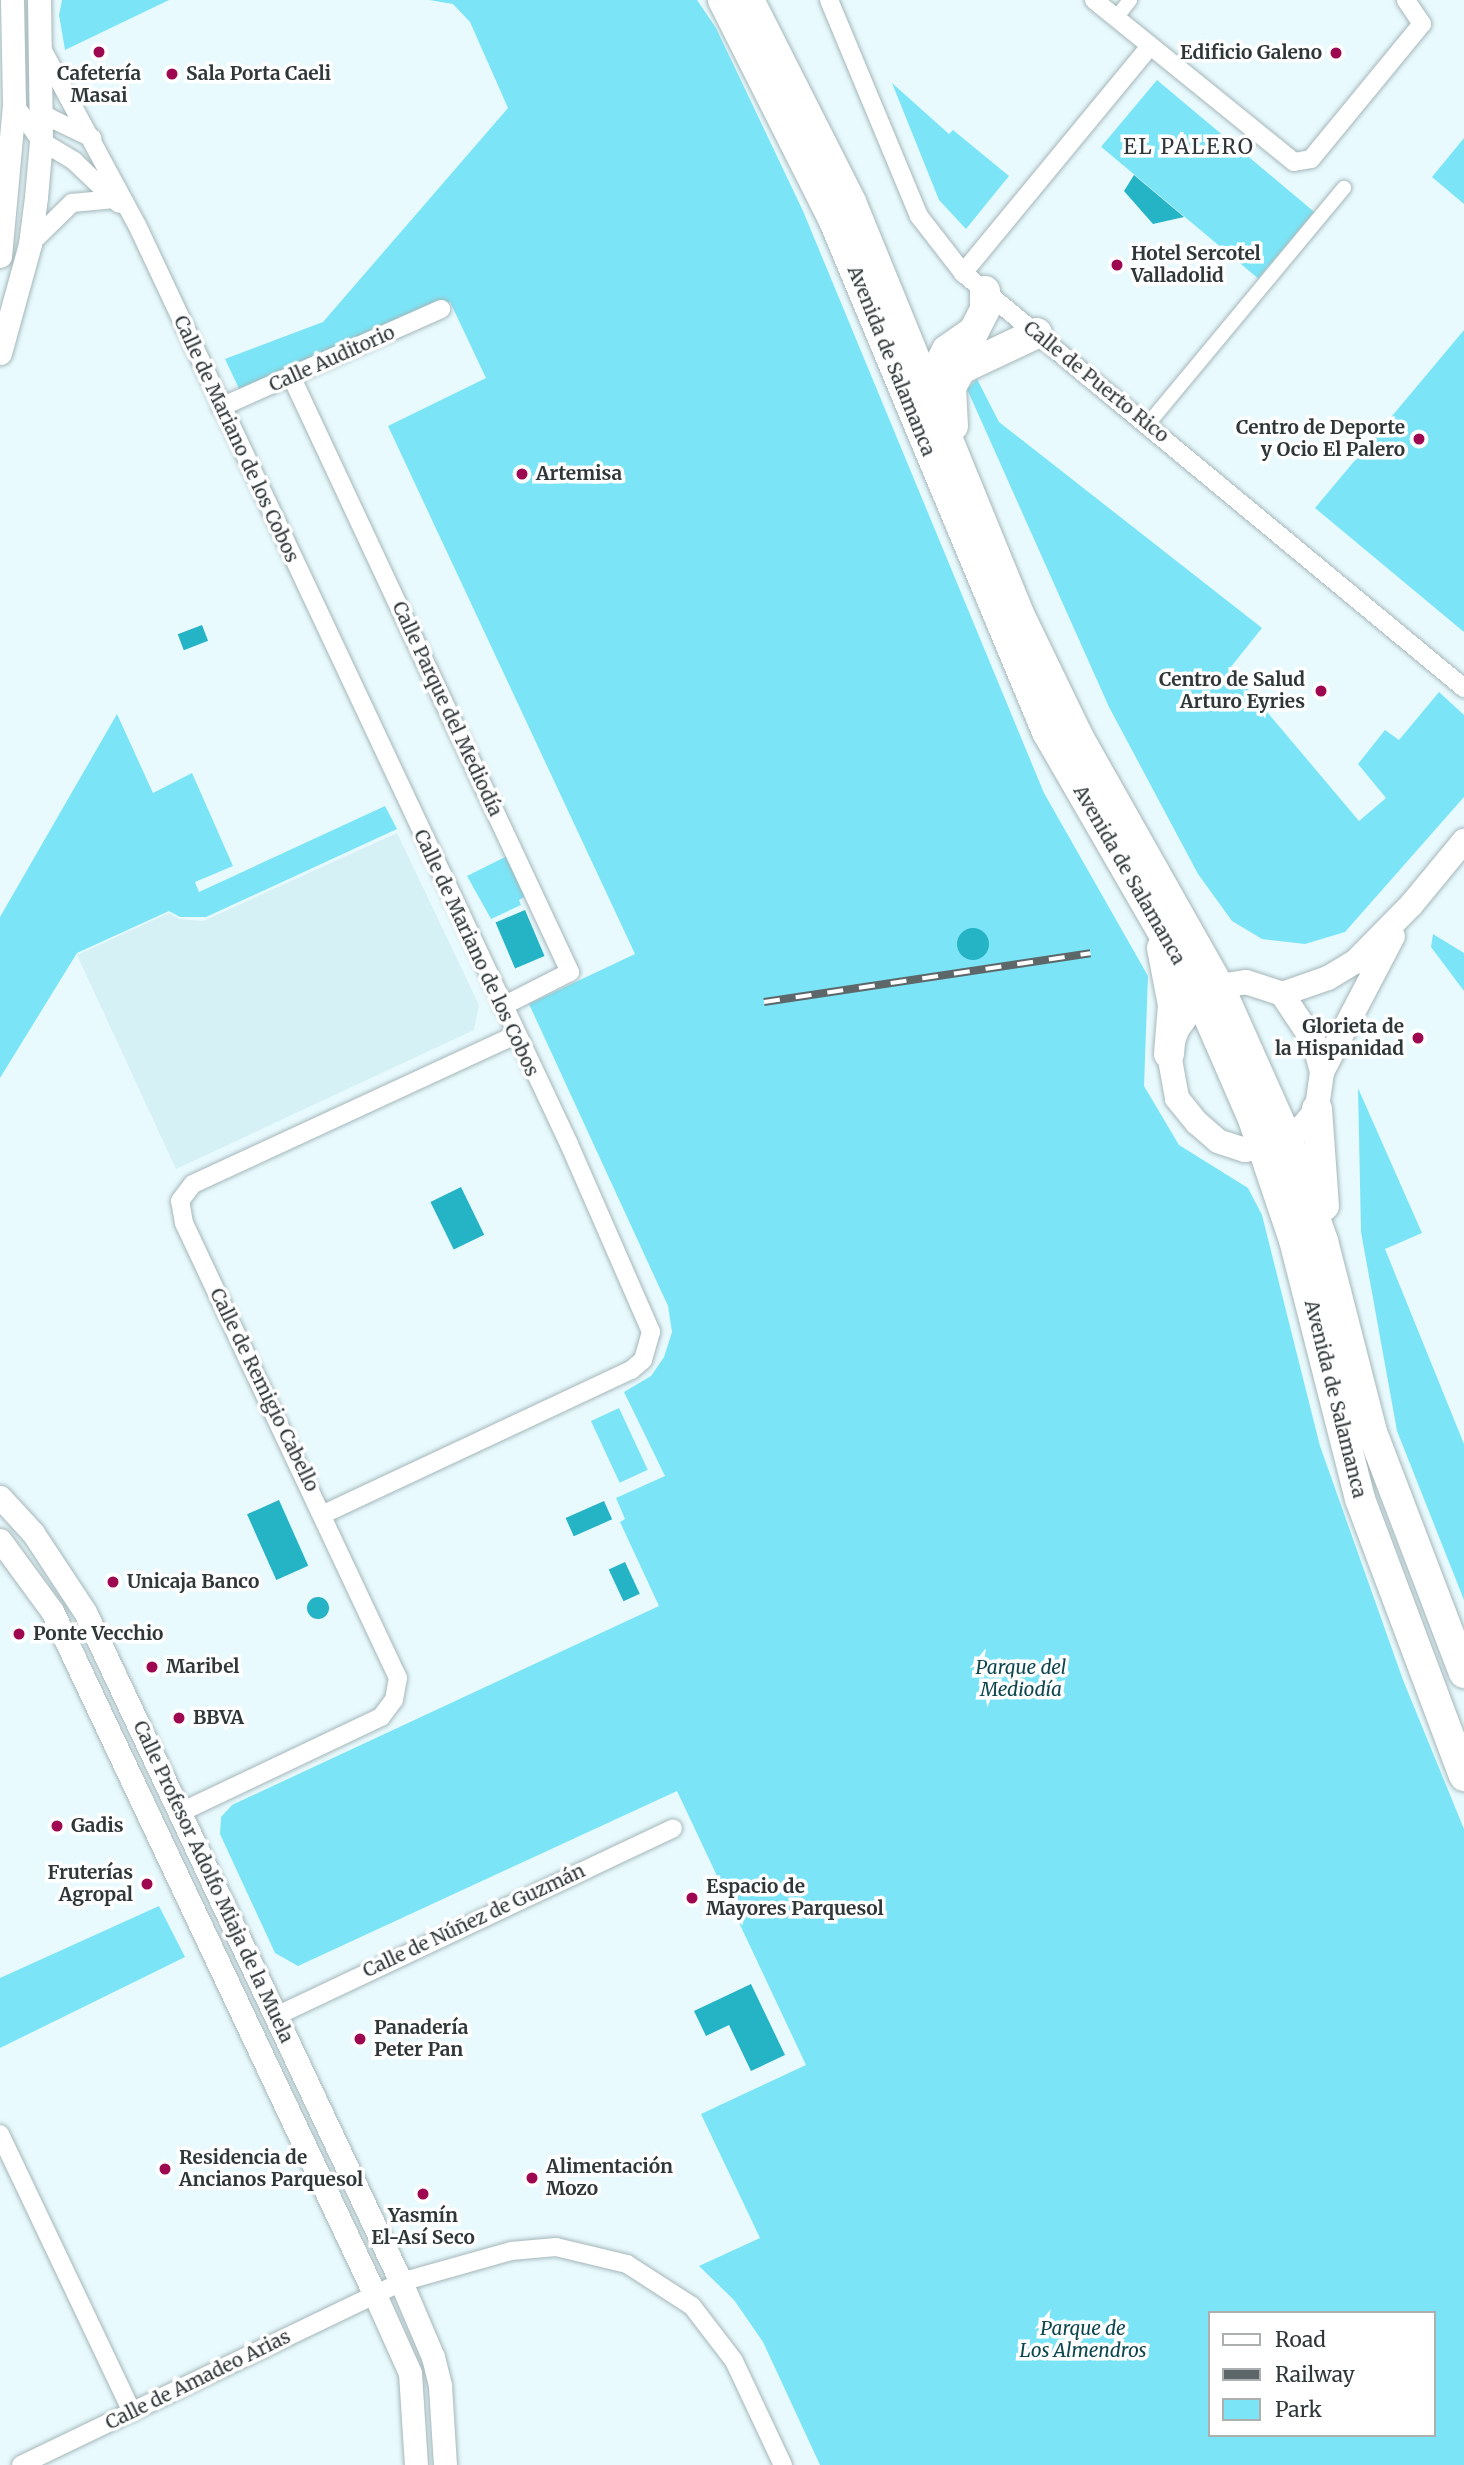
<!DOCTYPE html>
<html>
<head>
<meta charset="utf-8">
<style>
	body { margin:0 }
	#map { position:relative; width:1464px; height:2465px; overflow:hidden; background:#e8fafe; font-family:Merriweather,serif }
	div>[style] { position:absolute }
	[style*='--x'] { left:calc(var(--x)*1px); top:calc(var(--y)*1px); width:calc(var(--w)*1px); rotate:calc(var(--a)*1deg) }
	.built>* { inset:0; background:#d5f1f6 }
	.green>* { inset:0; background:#7be5f7; transform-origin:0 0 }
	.water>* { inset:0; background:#25b3c6; transform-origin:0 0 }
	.round { border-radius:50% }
	.roads { filter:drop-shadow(0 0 2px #a5b6b9) drop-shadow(0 0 2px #a5b6b9) }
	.pedestrian>* { height:14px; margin:-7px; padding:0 7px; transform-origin:7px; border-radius:7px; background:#fff }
	.minor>* { height:18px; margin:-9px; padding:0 9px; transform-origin:9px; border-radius:9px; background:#fff }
	.tertiary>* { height:23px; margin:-11.5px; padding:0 11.5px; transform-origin:11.5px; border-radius:11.5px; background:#fff }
	.secondary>* { height:24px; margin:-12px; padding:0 12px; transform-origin:12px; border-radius:12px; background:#fff }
	.trunk>* { height:30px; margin:-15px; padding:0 15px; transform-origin:15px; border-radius:15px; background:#fff }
	.rail>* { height:8px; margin-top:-4px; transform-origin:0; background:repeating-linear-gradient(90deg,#fff 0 16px,#5d676a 0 32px); box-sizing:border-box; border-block:2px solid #5d676a }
	.dots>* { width:19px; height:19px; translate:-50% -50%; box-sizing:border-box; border:4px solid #fff; border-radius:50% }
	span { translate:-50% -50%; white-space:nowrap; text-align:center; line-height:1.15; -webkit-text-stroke:7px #fff; paint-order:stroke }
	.poi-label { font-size:19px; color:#303739; font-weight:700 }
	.right { translate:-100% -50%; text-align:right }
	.left { translate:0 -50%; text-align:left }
	.street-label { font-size:19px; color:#303739 }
	.park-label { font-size:19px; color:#0c464f; font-style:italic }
	.neighbourhood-label { font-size:21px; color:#303739; letter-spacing:2px }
	.legend { position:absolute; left:1208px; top:2311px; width:228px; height:126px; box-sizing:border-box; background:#fff; border:2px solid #acafb0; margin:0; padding:9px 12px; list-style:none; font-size:21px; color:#303739 }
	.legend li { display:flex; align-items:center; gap:14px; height:35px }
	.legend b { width:35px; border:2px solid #acafb0 }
</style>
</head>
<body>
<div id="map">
	<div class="built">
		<div style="clip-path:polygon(397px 833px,479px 1005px,474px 1030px,176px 1169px,77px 955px,169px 913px,179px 919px,203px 921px)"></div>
	</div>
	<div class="green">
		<div style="clip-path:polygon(62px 0,169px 0,65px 50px,59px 15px)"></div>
		<div style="clip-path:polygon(evenodd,429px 0,697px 0,716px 28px,803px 211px,1044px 793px,1148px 976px,1144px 1086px,1179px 1145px,1248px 1188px,1262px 1215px,1320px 1446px,1403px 1680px,1464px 1829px,1464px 2465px,820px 2465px,763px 2342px,734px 2300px,699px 2266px,760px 2238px,701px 2114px,806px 2065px,677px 1791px,298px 1966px,275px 1953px,220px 1834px,221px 1817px,232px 1805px,659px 1606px,620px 1522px,625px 1519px,616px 1498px,665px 1476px,624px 1392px,651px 1376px,664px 1357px,672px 1332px,668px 1306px,529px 1004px,635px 954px,388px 426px,486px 378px,450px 302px,243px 397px,225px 359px,323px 322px,508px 108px,470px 22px,453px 4px,429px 0,1210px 2313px,1434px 2313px,1434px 2435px,1210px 2435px,1210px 2313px)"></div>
		<div style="left:1157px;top:80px;width:205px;height:87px;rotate:40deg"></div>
		<div style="clip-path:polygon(892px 83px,949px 134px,953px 130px,1009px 176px,966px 229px,939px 200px)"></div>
		<div style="clip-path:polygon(1464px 138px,1464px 204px,1432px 177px)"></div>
		<div style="clip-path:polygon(1464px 330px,1464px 632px,1315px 508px)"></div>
		<div style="clip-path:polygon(977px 379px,999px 422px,1262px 628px,1230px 668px,1359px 821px,1386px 798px,1358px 764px,1385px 730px,1399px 740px,1439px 692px,1464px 715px,1464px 797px,1345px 932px,1305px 944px,1262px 939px,1232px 921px,1198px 874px,1109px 707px,967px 389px)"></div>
		<div style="clip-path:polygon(117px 714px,153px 793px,192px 773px,233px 866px,195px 882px,199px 892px,385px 806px,397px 829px,206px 917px,180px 917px,169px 911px,77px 953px,0 1078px,0 917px)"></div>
		<div style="clip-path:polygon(509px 855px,527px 895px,519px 900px,521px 905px,491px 919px,467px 876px)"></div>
		<div style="clip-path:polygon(1433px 934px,1464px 953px,1464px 991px,1431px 947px)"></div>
		<div style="clip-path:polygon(1358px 1088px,1422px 1233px,1385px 1249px,1464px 1444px,1464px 1600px,1397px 1431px,1361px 1232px)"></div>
		<div style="left:619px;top:1408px;width:68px;height:31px;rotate:65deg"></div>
		<div style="clip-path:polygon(159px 1906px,185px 1957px,0 2048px,0 1978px)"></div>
	</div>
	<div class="water">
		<div style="clip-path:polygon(1134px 175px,1184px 217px,1153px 224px,1124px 191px)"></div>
		<div style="left:202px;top:625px;width:17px;height:26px;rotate:69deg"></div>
		<div style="left:525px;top:910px;width:50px;height:32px;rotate:67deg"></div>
		<div class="round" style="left:957px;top:928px;width:32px;height:32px"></div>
		<div style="left:461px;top:1187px;width:53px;height:34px;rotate:64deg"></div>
		<div style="left:279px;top:1500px;width:72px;height:35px;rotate:66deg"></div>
		<div style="left:604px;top:1501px;width:20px;height:42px;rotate:66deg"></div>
		<div style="left:625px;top:1562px;width:35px;height:18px;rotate:65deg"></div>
		<div class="round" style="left:307px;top:1597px;width:22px;height:22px"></div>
		<div style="clip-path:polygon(751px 1984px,785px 2055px,751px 2071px,729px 2025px,706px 2036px,694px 2011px)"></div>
	</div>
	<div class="roads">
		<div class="pedestrian">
			<div style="--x:1116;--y:18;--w:23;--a:-52"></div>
			<div style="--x:1148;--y:424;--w:307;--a:-50.3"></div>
		</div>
		<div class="minor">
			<div style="--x:829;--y:0;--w:234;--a:67.4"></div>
			<div style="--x:919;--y:216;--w:72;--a:52.3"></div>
			<div style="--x:963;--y:273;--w:651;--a:39.64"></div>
			<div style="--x:1094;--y:0;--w:257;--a:39"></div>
			<div style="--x:1294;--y:162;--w:17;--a:-10"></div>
			<div style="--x:1311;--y:159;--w:175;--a:-50.6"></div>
			<div style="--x:1422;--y:24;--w:29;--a:-124"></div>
			<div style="--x:41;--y:47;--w:202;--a:61.7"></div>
			<div style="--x:137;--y:225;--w:1015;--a:64.82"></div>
			<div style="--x:569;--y:1144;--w:205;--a:66.4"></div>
			<div style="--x:651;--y:1332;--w:29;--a:106"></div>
			<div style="--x:643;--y:1360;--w:16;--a:140"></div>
			<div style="--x:631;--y:1370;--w:340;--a:154.9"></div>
			<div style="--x:14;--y:104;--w:46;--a:53.9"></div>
			<div style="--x:41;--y:141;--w:39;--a:31"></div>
			<div style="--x:74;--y:161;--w:62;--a:43.7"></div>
			<div style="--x:32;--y:123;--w:19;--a:-16"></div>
			<div style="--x:50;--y:118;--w:47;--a:25.5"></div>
			<div style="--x:30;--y:244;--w:59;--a:-44.3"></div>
			<div style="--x:72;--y:203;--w:43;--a:-5.3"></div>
			<div style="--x:963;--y:273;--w:294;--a:-50.5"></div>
			<div style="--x:292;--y:378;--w:656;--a:64.92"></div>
			<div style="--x:570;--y:972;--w:75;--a:153.1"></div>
			<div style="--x:221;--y:407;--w:241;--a:-24"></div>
			<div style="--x:179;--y:1813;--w:224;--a:-25.4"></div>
			<div style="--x:381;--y:1717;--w:21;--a:-53"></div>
			<div style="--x:394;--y:1700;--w:22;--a:-80"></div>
			<div style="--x:398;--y:1678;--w:503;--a:-115.19"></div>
			<div style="--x:184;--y:1223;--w:22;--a:-100"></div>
			<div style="--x:180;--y:1201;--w:21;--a:-53"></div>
			<div style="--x:193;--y:1184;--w:356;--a:-24.8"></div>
			<div style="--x:276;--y:2016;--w:439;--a:-25.3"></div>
			<div style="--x:0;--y:2134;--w:308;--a:64.6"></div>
			<div style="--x:21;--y:2465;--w:422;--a:-25.7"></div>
			<div style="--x:401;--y:2282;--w:114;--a:-15.7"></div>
			<div style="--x:511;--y:2251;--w:45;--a:-5.1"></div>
			<div style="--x:556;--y:2247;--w:73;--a:13.5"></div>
			<div style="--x:627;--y:2264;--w:77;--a:32.9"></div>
			<div style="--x:692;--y:2306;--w:69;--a:52.6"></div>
			<div style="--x:734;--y:2361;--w:115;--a:64.8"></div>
		</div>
		<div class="tertiary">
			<div style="--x:0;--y:256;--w:153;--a:-84.7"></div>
			<div style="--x:14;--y:104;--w:104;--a:-91.1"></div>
			<div style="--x:0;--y:353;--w:113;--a:-74.6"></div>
			<div style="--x:30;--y:244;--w:47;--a:-82.7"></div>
			<div style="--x:36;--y:197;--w:56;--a:-84.9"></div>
			<div style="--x:41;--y:141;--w:141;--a:-90.8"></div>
			<div style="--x:0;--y:1497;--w:49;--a:47.5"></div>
			<div style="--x:33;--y:1533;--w:95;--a:56.6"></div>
			<div style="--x:85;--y:1612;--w:741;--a:64.75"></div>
			<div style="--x:401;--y:2282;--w:82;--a:66.9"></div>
			<div style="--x:433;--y:2357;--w:30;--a:76"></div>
			<div style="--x:440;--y:2386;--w:79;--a:86.4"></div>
			<div style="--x:0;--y:1540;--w:88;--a:53.8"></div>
			<div style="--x:52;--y:1611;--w:756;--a:64.72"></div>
			<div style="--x:375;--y:2295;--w:85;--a:65.8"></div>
			<div style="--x:410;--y:2373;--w:92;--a:86.3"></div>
		</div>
		<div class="secondary">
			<div style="--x:1246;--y:982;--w:38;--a:18"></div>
			<div style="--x:1282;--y:994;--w:58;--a:56.3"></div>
			<div style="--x:1314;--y:1042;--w:31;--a:75"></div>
			<div style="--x:1322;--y:1072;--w:37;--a:98"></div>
			<div style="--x:1317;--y:1109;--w:22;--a:129"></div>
			<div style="--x:1303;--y:1126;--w:21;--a:135"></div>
			<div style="--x:1288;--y:1141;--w:44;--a:168.2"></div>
			<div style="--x:1245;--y:1150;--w:28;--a:-162"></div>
			<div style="--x:1218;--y:1141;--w:28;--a:-139"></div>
			<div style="--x:1197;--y:1123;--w:32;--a:-129"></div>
			<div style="--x:1177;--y:1098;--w:45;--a:-100.3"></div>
			<div style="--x:1169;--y:1054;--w:25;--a:-72"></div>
			<div style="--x:1177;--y:1030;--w:40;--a:-55.1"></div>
			<div style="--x:1200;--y:997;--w:22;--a:-30"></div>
			<div style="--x:1219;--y:986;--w:27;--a:-8"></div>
			<div style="--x:1282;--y:994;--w:49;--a:-19.2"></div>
			<div style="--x:1328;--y:978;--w:31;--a:-31"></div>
			<div style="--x:1355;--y:962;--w:81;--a:-45.5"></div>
			<div style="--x:1412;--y:904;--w:82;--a:-50.5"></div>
			<div style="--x:1322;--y:1072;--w:153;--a:-62.4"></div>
		</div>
		<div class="trunk">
			<div style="--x:723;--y:0;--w:247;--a:63.3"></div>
			<div style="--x:834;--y:221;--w:554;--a:67.37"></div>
			<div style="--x:1047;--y:732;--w:306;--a:60"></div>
			<div style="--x:1200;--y:997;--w:133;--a:66.5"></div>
			<div style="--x:1253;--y:1119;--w:128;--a:71.3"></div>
			<div style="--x:1294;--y:1240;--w:267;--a:75.7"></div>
			<div style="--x:1360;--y:1499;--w:296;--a:69.4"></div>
			<div style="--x:749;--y:0;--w:226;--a:63.2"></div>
			<div style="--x:851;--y:202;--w:447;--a:67.8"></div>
			<div style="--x:1020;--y:616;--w:136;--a:64.2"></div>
			<div style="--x:1079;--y:738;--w:285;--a:60.6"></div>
			<div style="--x:1219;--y:986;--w:170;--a:66"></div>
			<div style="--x:1288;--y:1141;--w:106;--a:70.7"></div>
			<div style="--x:1323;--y:1241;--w:197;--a:75.6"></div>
			<div style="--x:1372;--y:1432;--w:258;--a:69.1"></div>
			<div style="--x:922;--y:397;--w:53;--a:-62"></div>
			<div style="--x:947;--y:350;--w:33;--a:-35"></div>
			<div style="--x:974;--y:331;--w:25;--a:-63"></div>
			<div style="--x:985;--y:309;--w:18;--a:-90"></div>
			<div style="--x:953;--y:426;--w:39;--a:-93"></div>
			<div style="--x:951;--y:387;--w:21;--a:-61"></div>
			<div style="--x:961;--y:369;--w:84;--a:-25.3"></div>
			<div style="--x:1162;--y:948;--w:58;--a:79.1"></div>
			<div style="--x:1173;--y:1005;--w:49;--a:94.7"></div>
			<div style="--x:1317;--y:1109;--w:97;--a:85.9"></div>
		</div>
	</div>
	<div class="rail">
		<div style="--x:764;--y:1002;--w:330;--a:-8.5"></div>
	</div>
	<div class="dots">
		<div style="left:99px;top:52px;background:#9e0851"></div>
		<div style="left:1336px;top:53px;background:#9e0851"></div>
		<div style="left:172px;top:74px;background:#9e0851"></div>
		<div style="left:1117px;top:265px;background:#9e0851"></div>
		<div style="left:1419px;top:439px;background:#9e0851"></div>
		<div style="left:522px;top:474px;background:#9e0851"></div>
		<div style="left:1321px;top:691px;background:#9e0851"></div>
		<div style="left:1418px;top:1038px;background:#9e0851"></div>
		<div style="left:113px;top:1582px;background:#9e0851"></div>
		<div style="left:19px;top:1634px;background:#9e0851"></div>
		<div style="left:152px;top:1667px;background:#9e0851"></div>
		<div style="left:179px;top:1718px;background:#9e0851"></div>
		<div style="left:57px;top:1826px;background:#9e0851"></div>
		<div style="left:147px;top:1884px;background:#9e0851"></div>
		<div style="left:692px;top:1898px;background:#9e0851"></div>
		<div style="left:360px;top:2039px;background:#9e0851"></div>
		<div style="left:165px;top:2169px;background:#9e0851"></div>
		<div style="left:532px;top:2178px;background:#9e0851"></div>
		<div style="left:423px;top:2194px;background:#9e0851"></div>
	</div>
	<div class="poi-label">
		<span class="right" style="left:1322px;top:53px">Edificio Galeno</span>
		<span style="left:99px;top:85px">Cafetería<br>Masai</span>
		<span class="left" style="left:186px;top:74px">Sala Porta Caeli</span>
		<span class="left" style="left:1131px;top:265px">Hotel Sercotel<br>Valladolid</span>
		<span class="right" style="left:1405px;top:439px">Centro de Deporte<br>y Ocio El Palero</span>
		<span class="left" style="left:536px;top:474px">Artemisa</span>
		<span class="right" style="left:1305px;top:691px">Centro de Salud<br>Arturo Eyries</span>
		<span class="right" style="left:1404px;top:1038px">Glorieta de<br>la Hispanidad</span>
		<span class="left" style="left:127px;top:1582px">Unicaja Banco</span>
		<span class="left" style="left:33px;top:1634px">Ponte Vecchio</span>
		<span class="left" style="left:166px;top:1667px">Maribel</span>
		<span class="left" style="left:193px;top:1718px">BBVA</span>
		<span class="left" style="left:71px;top:1826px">Gadis</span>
		<span class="right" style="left:133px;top:1884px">Fruterías<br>Agropal</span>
		<span class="left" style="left:706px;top:1898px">Espacio de<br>Mayores Parquesol</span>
		<span class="left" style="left:374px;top:2039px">Panadería<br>Peter Pan</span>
		<span class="left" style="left:179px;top:2169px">Residencia de<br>Ancianos Parquesol</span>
		<span class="left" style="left:546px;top:2178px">Alimentación<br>Mozo</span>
		<span style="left:423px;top:2227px">Yasmín<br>El-Así Seco</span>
	</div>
	<div class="street-label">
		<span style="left:332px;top:359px;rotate:-24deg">Calle Auditorio</span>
		<span style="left:891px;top:361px;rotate:68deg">Avenida de Salamanca</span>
		<span style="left:1096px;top:382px;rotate:39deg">Calle de Puerto Rico</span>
		<span style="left:236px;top:439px;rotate:65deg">Calle de Mariano de los Cobos</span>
		<span style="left:447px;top:709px;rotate:65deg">Calle Parque del Mediodía</span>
		<span style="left:1129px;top:875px;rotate:60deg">Avenida de Salamanca</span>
		<span style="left:476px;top:953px;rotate:65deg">Calle de Mariano de los Cobos</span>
		<span style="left:264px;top:1390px;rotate:64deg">Calle de Remigio Cabello</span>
		<span style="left:1335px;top:1399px;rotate:76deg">Avenida de Salamanca</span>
		<span style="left:213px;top:1882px;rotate:65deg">Calle Profesor Adolfo Miaja de la Muela</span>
		<span style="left:474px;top:1921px;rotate:-25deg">Calle de Núñez de Guzmán</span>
		<span style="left:198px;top:2380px;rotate:-26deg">Calle de Amadeo Arias</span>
	</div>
	<div class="park-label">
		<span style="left:1021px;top:1679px">Parque del<br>Mediodía</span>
		<span style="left:1083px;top:2340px">Parque de<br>Los Almendros</span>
	</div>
	<div class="neighbourhood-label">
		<span style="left:1189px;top:147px">EL PALERO</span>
	</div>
	<ul class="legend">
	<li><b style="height:9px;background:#fff"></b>Road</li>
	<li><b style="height:9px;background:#5d676a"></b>Railway</li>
	<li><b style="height:19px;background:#7be5f7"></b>Park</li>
	</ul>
</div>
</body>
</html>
